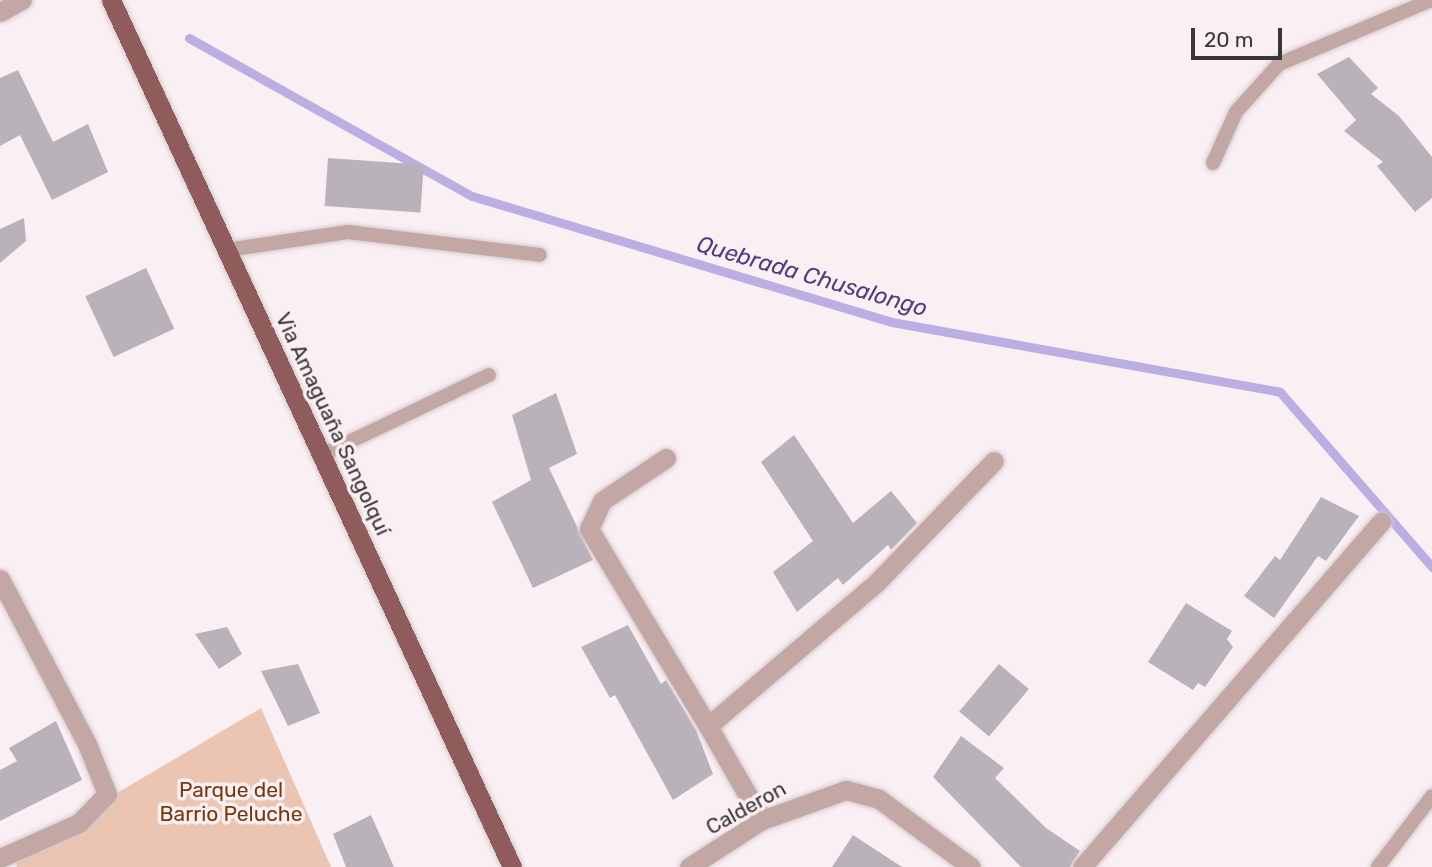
<!DOCTYPE html>
<html>
<head>
<meta charset="utf-8">
<style>
	body { margin:0 }
	#map { position:relative; width:1432px; height:867px; overflow:hidden; background:#faeff3; font-family:Rubik,sans-serif }
	div>[style] { position:absolute }
	[style*='--x'] { left:calc(var(--x)*1px); top:calc(var(--y)*1px); width:calc(var(--w)*1px); rotate:calc(var(--a)*1deg) }
	.green>* { inset:0; background:#ebc5b2 }
	.stream>* { height:9px; margin:-4.5px; padding:0 4.5px; transform-origin:4.5px; border-radius:4.5px; background:#bbaee2 }
	.building>* { inset:0; background:#bab2ba; transform-origin:0 0 }
	.roads { filter:drop-shadow(0 0 2px #d4cacd) drop-shadow(0 0 2px #d4cacd) }
	.service>* { height:14px; margin:-7px; padding:0 7px; transform-origin:7px; border-radius:7px; background:#c3a7a5 }
	.minor>* { height:19px; margin:-9.5px; padding:0 9.5px; transform-origin:9.5px; border-radius:9.5px; background:#c3a7a5 }
	.tertiary>* { height:19px; margin:-9.5px; padding:0 9.5px; transform-origin:9.5px; border-radius:9.5px; background:#c3a7a5 }
	.trunk>* { height:19px; margin:-9.5px; padding:0 9.5px; transform-origin:9.5px; border-radius:9.5px; background:#905c5b }
	span { translate:-50% -50%; white-space:nowrap; text-align:center; line-height:1.15; -webkit-text-stroke:7px #faeff3; paint-order:stroke }
	.street-label { font-size:21px; color:#3a3637 }
	.park-label { font-size:21px; color:#773709 }
	.water-label { font-size:23px; color:#513c7c; font-style:italic }
	.scale { position:absolute; left:1191px; top:28px; width:91px; height:32px; box-sizing:border-box; border:4px solid #3a3637; border-top:0; padding-left:9px; font-size:21px; line-height:24px; white-space:nowrap; color:#3a3637; -webkit-text-stroke:5px #faeff3; paint-order:stroke }
</style>
</head>
<body>
<div id="map">
	<div class="green">
		<div style="clip-path:polygon(261px 708px,331px 867px,17px 867px,12px 855px)"></div>
	</div>
	<div class="stream">
		<div style="--x:189;--y:38;--w:324;--a:29.2"></div>
		<div style="--x:472;--y:196;--w:438;--a:16.7"></div>
		<div style="--x:892;--y:322;--w:394;--a:10.2"></div>
		<div style="--x:1280;--y:392;--w:232;--a:49"></div>
	</div>
	<div class="building">
		<div style="clip-path:polygon(1349px 57px,1378px 88px,1371px 94px,1399px 116px,1432px 157px,1432px 198px,1415px 212px,1377px 166px,1383px 162px,1344px 131px,1356px 120px,1317px 74px)"></div>
		<div style="clip-path:polygon(18px 70px,53px 142px,88px 124px,108px 172px,52px 200px,20px 135px,0 146px,0 78px)"></div>
		<div style="left:328px;top:158px;width:96px;height:48px;rotate:4deg"></div>
		<div style="clip-path:polygon(24px 218px,26px 241px,0 263px,0 229px)"></div>
		<div style="left:146px;top:268px;width:67px;height:67px;rotate:65deg"></div>
		<div style="clip-path:polygon(556px 393px,577px 454px,549px 468px,593px 560px,533px 588px,492px 502px,531px 480px,512px 415px)"></div>
		<div style="clip-path:polygon(794px 435px,853px 523px,891px 491px,917px 523px,891px 550px,888px 545px,843px 585px,838px 578px,797px 612px,773px 572px,813px 541px,761px 462px)"></div>
		<div style="clip-path:polygon(1321px 497px,1359px 516px,1326px 561px,1318px 556px,1274px 618px,1244px 596px,1275px 556px,1280px 560px)"></div>
		<div style="clip-path:polygon(1186px 603px,1232px 631px,1227px 639px,1233px 647px,1205px 687px,1198px 683px,1193px 690px,1148px 662px)"></div>
		<div style="clip-path:polygon(628px 625px,661px 684px,666px 680px,696px 730px,713px 774px,673px 800px,615px 695px,610px 698px,581px 647px)"></div>
		<div style="clip-path:polygon(227px 627px,242px 654px,219px 669px,195px 634px)"></div>
		<div style="clip-path:polygon(298px 664px,320px 713px,288px 726px,261px 671px)"></div>
		<div style="left:999px;top:664px;width:39px;height:62px;rotate:40deg"></div>
		<div style="clip-path:polygon(56px 721px,82px 780px,0 821px,0 770px,17px 761px,9px 748px)"></div>
		<div style="clip-path:polygon(961px 736px,1004px 768px,995px 778px,1046px 828px,1080px 851px,1070px 867px,1021px 867px,933px 777px)"></div>
		<div style="clip-path:polygon(371px 815px,394px 867px,346px 867px,333px 834px)"></div>
		<div style="clip-path:polygon(853px 835px,902px 867px,832px 867px)"></div>
	</div>
	<div class="roads">
		<div class="service">
			<div style="--x:1213;--y:163;--w:56;--a:-65.7"></div>
			<div style="--x:1236;--y:112;--w:64;--a:-48.1"></div>
			<div style="--x:1279;--y:64;--w:165;--a:-22.8"></div>
			<div style="--x:227;--y:250;--w:122;--a:-8.5"></div>
			<div style="--x:348;--y:232;--w:193;--a:6.8"></div>
			<div style="--x:322;--y:455;--w:185;--a:-25.6"></div>
			<div style="--x:1378;--y:867;--w:89;--a:-52.7"></div>
		</div>
		<div class="minor">
			<div style="--x:666;--y:458;--w:77;--a:146.1"></div>
			<div style="--x:602;--y:501;--w:31;--a:115"></div>
			<div style="--x:589;--y:529;--w:230;--a:58.9"></div>
			<div style="--x:0;--y:579;--w:187;--a:62.2"></div>
			<div style="--x:87;--y:744;--w:54;--a:68.2"></div>
			<div style="--x:107;--y:794;--w:40;--a:134"></div>
			<div style="--x:79;--y:823;--w:86;--a:156.1"></div>
			<div style="--x:762;--y:820;--w:108;--a:-119.9"></div>
			<div style="--x:708;--y:726;--w:222;--a:-40.4"></div>
			<div style="--x:877;--y:582;--w:168;--a:-46"></div>
			<div style="--x:689;--y:867;--w:87;--a:-32.8"></div>
			<div style="--x:762;--y:820;--w:89;--a:-19.7"></div>
			<div style="--x:846;--y:790;--w:34;--a:15"></div>
			<div style="--x:879;--y:799;--w:114;--a:36.5"></div>
			<div style="--x:1082;--y:867;--w:457;--a:-49.1"></div>
		</div>
		<div class="tertiary">
			<div style="--x:0;--y:12;--w:25;--a:-29"></div>
		</div>
		<div class="trunk">
			<div style="--x:111;--y:0;--w:955;--a:65.18"></div>
		</div>
	</div>
	<div class="street-label">
		<span style="left:333px;top:424px;rotate:65deg">Via Amaguaña Sangolquí</span>
		<span style="left:746px;top:808px;rotate:-29deg">Calderon</span>
	</div>
	<div class="park-label">
		<span style="left:231px;top:802px">Parque del<br>Barrio Peluche</span>
	</div>
	<div class="water-label">
		<span style="left:812px;top:276px;rotate:16deg">Quebrada Chusalongo</span>
	</div>
	<div class="scale">20 m</div>
</div>
</body>
</html>
